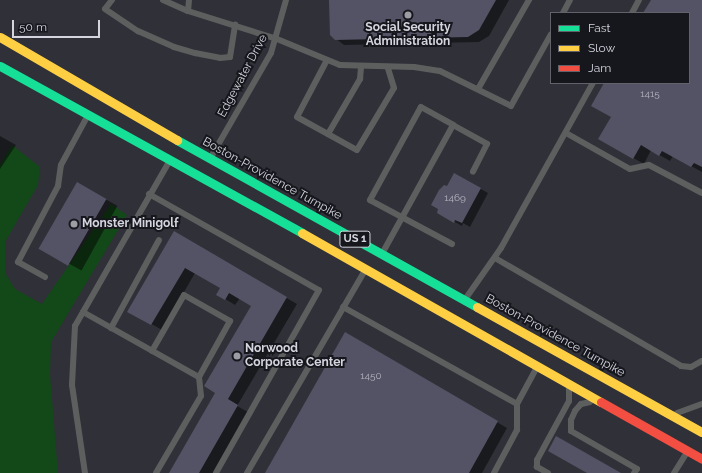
<!DOCTYPE html>
<html>
<head>
<meta charset="utf-8">
<style>
	body { margin:0 }
	#map { position:relative; width:702px; height:473px; overflow:hidden; background:#303138; font-family:Raleway,sans-serif }
	div>[style] { position:absolute }
	[style*='--x'] { left:calc(var(--x)*1px); top:calc(var(--y)*1px); width:calc(var(--w)*1px); rotate:calc(var(--a)*1deg) }
	.green>* { inset:0; background:#134818 }
	.shadow>* { inset:0; background:#0007; transform-origin:0 0 }
	.building>* { inset:0; background:#535365; transform-origin:0 0 }
	.lane>* { height:6px; margin:-3px; padding:0 3px; transform-origin:3px; border-radius:3px; background:#5d5f5f }
	.fast>* { height:9px; margin:-4.5px; padding:0 4.5px; transform-origin:4.5px; border-radius:4.5px; background:#16e098 }
	.slow>* { height:9px; margin:-4.5px; padding:0 4.5px; transform-origin:4.5px; border-radius:4.5px; background:#ffcf43 }
	.jam>* { height:9px; margin:-4.5px; padding:0 4.5px; transform-origin:4.5px; border-radius:4.5px; background:#f24e42 }
	.dots>* { width:11px; height:11px; translate:-50% -50%; box-sizing:border-box; border:2px solid #16171d; border-radius:50% }
	span { translate:-50% -50%; white-space:nowrap; text-align:center; line-height:1.15; -webkit-text-stroke:4px #16171d; paint-order:stroke }
	.number-label { font-size:10px; color:#b4b4c0 }
	.number-label span { -webkit-text-stroke-width:0 }
	.shield-label span { padding:1px 3px; background:#16171d; border:1px solid; border-radius:3px; -webkit-text-stroke-width:0 }
	.shield-label { font-size:11px; color:#d4d5de; font-weight:700 }
	.poi-label { font-size:12px; color:#d4d5de; font-weight:700 }
	.left { translate:0 -50%; text-align:left }
	.street-label { font-size:12px; color:#d4d5de }
	.legend { position:absolute; left:550px; top:12px; width:140px; height:72px; box-sizing:border-box; background:#16171d; border:1px solid #62636a; margin:0; padding:5px 7px; list-style:none; font-size:12px; color:#d4d5de }
	.legend li { display:flex; align-items:center; gap:8px; height:20px }
	.legend b { width:20px; border:1px solid #62636a }
	.scale { position:absolute; left:12px; top:20px; width:88px; height:18px; box-sizing:border-box; border:2px solid #d4d5de; border-top:0; padding-left:5px; font-size:12px; line-height:14px; white-space:nowrap; color:#d4d5de; -webkit-text-stroke:3px #16171d; paint-order:stroke }
</style>
</head>
<body>
<div id="map">
	<div class="green">
		<div style="clip-path:polygon(12px 145px,40px 167px,38px 185px,5px 242px,5px 273px,15px 289px,42px 304px,111px 204px,127px 215px,51px 342px,50px 375px,58px 473px,0 473px,0 165px)"></div>
	</div>
	<div class="shadow">
		<div style="clip-path:polygon(330px 0,509px 0,489px 36px,479px 42px,344px 45px,331px 35px)"></div>
		<div style="clip-path:polygon(652px 0,702px 0,702px 172px,673px 156px,670px 161px,651px 150px,644px 164px,600px 139px,612px 117px,605px 83px,689px 83px,689px 13px,645px 13px)"></div>
		<div style="clip-path:polygon(0 136px,16px 145px,0 169px)"></div>
		<div style="clip-path:polygon(454px 174px,488px 193px,470px 227px,463px 223px,462px 226px,446px 217px,447px 187px)"></div>
		<div style="left:78px;top:184px;width:45px;height:74px;rotate:29deg"></div>
		<div style="clip-path:polygon(174px 233px,297px 304px,237px 406px,248px 412px,213px 473px,173px 473px,217px 392px,253px 306px,240px 298px,235px 305px,217px 294px,221px 288px,195px 273px,162px 330px,129px 311px)"></div>
		<div style="clip-path:polygon(346px 333px,507px 428px,482px 473px,266px 473px)"></div>
	</div>
	<div class="building">
		<div style="clip-path:polygon(329px 0,496px 0,479px 30px,468px 37px,335px 40px,330px 35px)"></div>
		<div style="clip-path:polygon(651px 0,702px 0,702px 167px,694px 163px,691px 167px,662px 151px,659px 156px,641px 145px,633px 159px,598px 139px,611px 117px,591px 106px,604px 83px,689px 83px,689px 13px,643px 13px)"></div>
		<div style="clip-path:polygon(454px 173px,481px 188px,462px 223px,455px 220px,454px 223px,437px 213px,438px 209px,431px 205px,439px 190px,444px 185px,447px 186px)"></div>
		<div style="left:77px;top:182px;width:34px;height:77px;rotate:30deg"></div>
		<div style="clip-path:polygon(174px 231px,287px 297px,228px 399px,238px 405px,199px 473px,169px 473px,215px 393px,204px 386px,251px 306px,229px 293px,225px 300px,216px 295px,220px 288px,185px 268px,151px 325px,127px 312px)"></div>
		<div style="clip-path:polygon(345px 332px,498px 421px,469px 473px,265px 473px)"></div>
		<div style="clip-path:polygon(556px 436px,621px 473px,587px 473px,548px 451px)"></div>
	</div>
	<div class="lane">
		<div style="--x:112;--y:0;--w:11;--a:128"></div>
		<div style="--x:105;--y:9;--w:40;--a:34"></div>
		<div style="--x:138;--y:31;--w:39;--a:24"></div>
		<div style="--x:174;--y:47;--w:22;--a:16"></div>
		<div style="--x:195;--y:53;--w:25;--a:11"></div>
		<div style="--x:220;--y:58;--w:10;--a:-6"></div>
		<div style="--x:230;--y:57;--w:33;--a:-81"></div>
		<div style="--x:163;--y:0;--w:27;--a:24"></div>
		<div style="--x:189;--y:0;--w:11;--a:95"></div>
		<div style="--x:188;--y:11;--w:93;--a:17.5"></div>
		<div style="--x:277;--y:39;--w:68;--a:22.4"></div>
		<div style="--x:340;--y:65;--w:74;--a:1.5"></div>
		<div style="--x:414;--y:67;--w:26;--a:9"></div>
		<div style="--x:440;--y:71;--w:79;--a:26.2"></div>
		<div style="--x:511;--y:106;--w:82;--a:-60.9"></div>
		<div style="--x:563;--y:13;--w:15;--a:-62"></div>
		<div style="--x:632;--y:13;--w:15;--a:-62"></div>
		<div style="--x:327;--y:60;--w:64;--a:117.8"></div>
		<div style="--x:297;--y:117;--w:68;--a:28.8"></div>
		<div style="--x:357;--y:150;--w:72;--a:-59.2"></div>
		<div style="--x:394;--y:88;--w:21;--a:-107"></div>
		<div style="--x:478;--y:89;--w:103;--a:-60.2"></div>
		<div style="--x:566;--y:133;--w:73;--a:29.4"></div>
		<div style="--x:630;--y:169;--w:19;--a:-12"></div>
		<div style="--x:649;--y:165;--w:60;--a:27.8"></div>
		<div style="--x:328;--y:134;--w:64;--a:-59.8"></div>
		<div style="--x:360;--y:79;--w:11;--a:-85"></div>
		<div style="--x:211;--y:157;--w:120;--a:-60"></div>
		<div style="--x:271;--y:53;--w:55;--a:-74.2"></div>
		<div style="--x:149;--y:194;--w:195;--a:29.5"></div>
		<div style="--x:319;--y:290;--w:210;--a:119.4"></div>
		<div style="--x:452;--y:244;--w:93;--a:-151.8"></div>
		<div style="--x:370;--y:200;--w:106;--a:-61.3"></div>
		<div style="--x:421;--y:107;--w:37;--a:29"></div>
		<div style="--x:383;--y:252;--w:145;--a:-61.1"></div>
		<div style="--x:453;--y:125;--w:39;--a:29"></div>
		<div style="--x:487;--y:144;--w:31;--a:117"></div>
		<div style="--x:495;--y:258;--w:215;--a:30.1"></div>
		<div style="--x:681;--y:366;--w:10;--a:6"></div>
		<div style="--x:691;--y:367;--w:13;--a:-29"></div>
		<div style="--x:45;--y:277;--w:31;--a:-151"></div>
		<div style="--x:18;--y:262;--w:86;--a:-62.2"></div>
		<div style="--x:58;--y:186;--w:21;--a:-82"></div>
		<div style="--x:61;--y:165;--w:55;--a:-61.6"></div>
		<div style="--x:466;--y:298;--w:61;--a:-55"></div>
		<div style="--x:501;--y:248;--w:189;--a:-60.9"></div>
		<div style="--x:343;--y:307;--w:199;--a:29.1"></div>
		<div style="--x:83;--y:312;--w:133;--a:29.3"></div>
		<div style="--x:111;--y:328;--w:100;--a:-61.4"></div>
		<div style="--x:152;--y:351;--w:64;--a:-60.3"></div>
		<div style="--x:184;--y:295;--w:53;--a:29.5"></div>
		<div style="--x:230;--y:321;--w:64;--a:119"></div>
		<div style="--x:199;--y:377;--w:19;--a:84"></div>
		<div style="--x:201;--y:396;--w:89;--a:120.3"></div>
		<div style="--x:590;--y:402;--w:9;--a:167"></div>
		<div style="--x:581;--y:404;--w:9;--a:131"></div>
		<div style="--x:575;--y:411;--w:10;--a:114"></div>
		<div style="--x:571;--y:420;--w:11;--a:90"></div>
		<div style="--x:571;--y:431;--w:76;--a:29.9"></div>
		<div style="--x:637;--y:469;--w:5;--a:127"></div>
		<div style="--x:677;--y:413;--w:27;--a:-20"></div>
		<div style="--x:85;--y:473;--w:89;--a:-98.4"></div>
		<div style="--x:72;--y:385;--w:59;--a:-87.1"></div>
		<div style="--x:75;--y:326;--w:189;--a:-60.2"></div>
		<div style="--x:247;--y:473;--w:235;--a:-59.8"></div>
		<div style="--x:494;--y:473;--w:49;--a:-61.9"></div>
		<div style="--x:517;--y:430;--w:26;--a:-90"></div>
		<div style="--x:517;--y:404;--w:42;--a:-61.6"></div>
		<div style="--x:548;--y:473;--w:13;--a:-151"></div>
		<div style="--x:537;--y:467;--w:7;--a:-90"></div>
		<div style="--x:537;--y:460;--w:67;--a:-61.5"></div>
		<div style="--x:569;--y:401;--w:12;--a:-90"></div>
		<div style="--x:674;--y:473;--w:25;--a:-58"></div>
	</div>
	<div class="fast">
		<div style="--x:0;--y:66;--w:345;--a:28.9"></div>
		<div style="--x:177;--y:140;--w:343;--a:29.1"></div>
	</div>
	<div class="slow">
		<div style="--x:0;--y:37;--w:205;--a:30.2"></div>
		<div style="--x:302;--y:233;--w:343;--a:29.5"></div>
		<div style="--x:477;--y:307;--w:257;--a:29.1"></div>
	</div>
	<div class="jam">
		<div style="--x:601;--y:402;--w:116;--a:29.4"></div>
	</div>
	<div class="dots">
		<div style="left:408px;top:15px;background:#9b9ca4"></div>
		<div style="left:74px;top:224px;background:#9b9ca4"></div>
		<div style="left:237px;top:356px;background:#9b9ca4"></div>
	</div>
	<div class="number-label">
		<span style="left:650px;top:94px">1415</span>
		<span style="left:455px;top:198px">1469</span>
		<span style="left:371px;top:376px">1450</span>
	</div>
	<div class="shield-label">
		<span style="left:355px;top:239px">US 1</span>
	</div>
	<div class="poi-label">
		<span style="left:408px;top:35px">Social Security<br>Administration</span>
		<span class="left" style="left:82px;top:224px">Monster Minigolf</span>
		<span class="left" style="left:245px;top:356px">Norwood<br>Corporate Center</span>
	</div>
	<div class="street-label">
		<span style="left:243px;top:76px;rotate:-62deg">Edgewater Drive</span>
		<span style="left:272px;top:179px;rotate:29deg">Boston-Providence Turnpike</span>
		<span style="left:555px;top:336px;rotate:29deg">Boston-Providence Turnpike</span>
	</div>
	<ul class="legend">
	<li><b style="height:5px;background:#16e098"></b>Fast</li>
	<li><b style="height:5px;background:#ffcf43"></b>Slow</li>
	<li><b style="height:5px;background:#f24e42"></b>Jam</li>
	</ul>
	<div class="scale">50 m</div>
</div>
</body>
</html>
